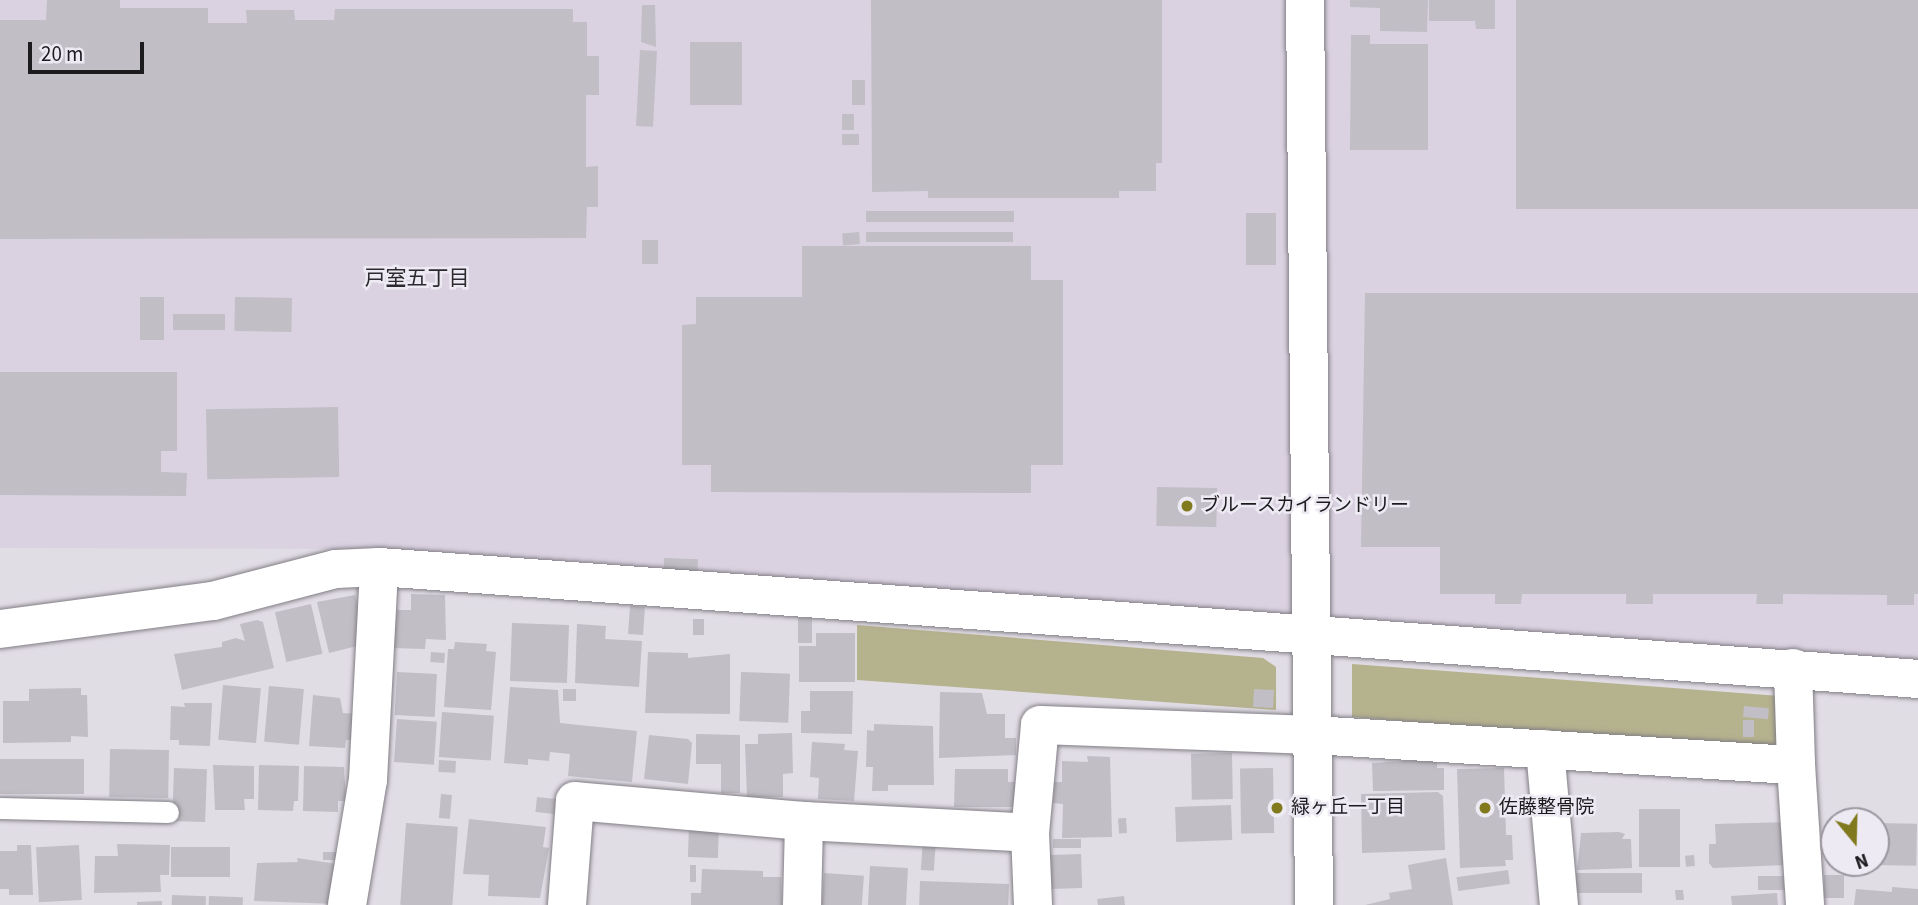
<!DOCTYPE html>
<html>
<head>
<meta charset="utf-8">
<style>
	body { margin:0 }
	#map { position:relative; width:1918px; height:905px; overflow:hidden; background:#e1dde5; font-family:"Source Sans 3","Noto Sans JP",sans-serif }
	div>[style] { position:absolute }
	[style*='--x'] { left:calc(var(--x)*1px); top:calc(var(--y)*1px); width:calc(var(--w)*1px); rotate:calc(var(--a)*1deg) }
	.built>* { inset:0; background:#dad2e1 }
	.green>* { inset:0; background:#b5b28e }
	.building>* { inset:0; background:#c1bec5; transform-origin:0 0 }
	.roads { filter:drop-shadow(0 0 2px #827e85) drop-shadow(0 0 2px #827e85) }
	.lane>* { height:21px; margin:-10.5px; padding:0 10.5px; transform-origin:10.5px; border-radius:10.5px; background:#fff }
	.street>* { height:38px; margin:-19px; padding:0 19px; transform-origin:19px; border-radius:19px; background:#fff }
	.secondary>* { height:38px; margin:-19px; padding:0 19px; transform-origin:19px; border-radius:19px; background:#fff }
	.dots>* { width:19px; height:19px; translate:-50% -50%; box-sizing:border-box; border:4px solid #eeeaf3; border-radius:50% }
	span { translate:-50% -50%; white-space:nowrap; text-align:center; line-height:1.15; -webkit-text-stroke:5px #eeeaf3; paint-order:stroke }
	.poi-label { font-size:19px; color:#1c1b1e }
	.left { translate:0 -50%; text-align:left }
	.neighbourhood-label { font-size:21px; color:#2c292f }
	.north { position:absolute; left:1820px; top:807px; width:70px; height:70px; box-sizing:border-box; background:#eeeaf3; border:2px solid #9a979e; border-radius:50%; rotate:161deg; font-size:19px; font-weight:700; line-height:28px; text-align:center; color:#1c1b1e }
	.north::after { content:''; display:block; margin:auto; width:24px; height:32px; background:#81791e; clip-path:polygon(50% 0,100% 100%,50% 72%,0 100%) }
	.scale { position:absolute; left:28px; top:42px; width:116px; height:32px; box-sizing:border-box; border:4px solid #1c1b1e; border-top:0; padding-left:9px; font-size:21px; line-height:24px; white-space:nowrap; color:#1c1b1e; -webkit-text-stroke:5px #eeeaf3; paint-order:stroke }
</style>
</head>
<body>
<div id="map">
	<div class="built">
		<div style="clip-path:polygon(0 0,1918px 0,1918px 667px,378px 549px,0 548px)"></div>
	</div>
	<div class="green">
		<div style="clip-path:polygon(857px 625px,1263px 658px,1276px 667px,1276px 710px,857px 680px)"></div>
		<div style="clip-path:polygon(1352px 664px,1780px 696px,1786px 740px,1773px 752px,1352px 717px)"></div>
	</div>
	<div class="building">
		<div style="clip-path:polygon(47px 0,120px 0,120px 8px,208px 8px,208px 23px,247px 23px,246px 10px,294px 10px,295px 20px,334px 20px,335px 9px,573px 9px,573px 22px,587px 22px,587px 56px,599px 56px,599px 95px,586px 95px,586px 167px,598px 166px,598px 207px,587px 207px,586px 238px,0 239px,0 20px,46px 20px)"></div>
		<div style="clip-path:polygon(871px 0,1162px 0,1162px 163px,1156px 163px,1156px 191px,1119px 191px,1119px 198px,928px 198px,928px 191px,872px 192px)"></div>
		<div style="clip-path:polygon(1350px 0,1428px 0,1427px 32px,1380px 31px,1380px 8px,1350px 7px)"></div>
		<div style="clip-path:polygon(1429px 0,1495px 0,1495px 29px,1476px 29px,1475px 21px,1429px 21px)"></div>
		<div style="left:1516px;top:0;width:402px;height:209px"></div>
		<div style="clip-path:polygon(642px 5px,655px 5px,656px 47px,641px 42px)"></div>
		<div style="clip-path:polygon(1351px 35px,1370px 35px,1370px 44px,1428px 44px,1428px 150px,1350px 150px)"></div>
		<div style="left:690px;top:42px;width:52px;height:63px"></div>
		<div style="left:640px;top:50px;width:17px;height:76px;rotate:3deg"></div>
		<div style="left:865px;top:80px;width:25px;height:13px;rotate:90deg"></div>
		<div style="left:842px;top:114px;width:12px;height:16px"></div>
		<div style="left:842px;top:134px;width:17px;height:11px"></div>
		<div style="left:866px;top:211px;width:148px;height:11px"></div>
		<div style="left:1276px;top:213px;width:52px;height:30px;rotate:90deg"></div>
		<div style="left:859px;top:232px;width:12px;height:17px;rotate:85deg"></div>
		<div style="left:1013px;top:232px;width:10px;height:147px;rotate:90deg"></div>
		<div style="left:642px;top:240px;width:16px;height:24px"></div>
		<div style="clip-path:polygon(802px 246px,1031px 246px,1031px 280px,1063px 280px,1063px 465px,1031px 465px,1031px 493px,711px 492px,711px 465px,682px 465px,682px 325px,696px 324px,696px 297px,802px 297px)"></div>
		<div style="clip-path:polygon(1365px 293px,1918px 293px,1918px 594px,1914px 594px,1914px 605px,1887px 605px,1887px 595px,1783px 594px,1783px 604px,1756px 604px,1757px 594px,1653px 594px,1653px 604px,1626px 604px,1626px 594px,1522px 594px,1521px 604px,1495px 604px,1495px 594px,1440px 594px,1440px 547px,1361px 547px)"></div>
		<div style="left:164px;top:297px;width:43px;height:24px;rotate:90deg"></div>
		<div style="left:235px;top:297px;width:57px;height:34px;rotate:1deg"></div>
		<div style="left:173px;top:314px;width:52px;height:16px"></div>
		<div style="clip-path:polygon(0 372px,177px 372px,177px 451px,161px 451px,161px 472px,187px 473px,186px 496px,0 495px)"></div>
		<div style="left:338px;top:407px;width:70px;height:132px;rotate:89deg"></div>
		<div style="left:1157px;top:487px;width:60px;height:39px;rotate:1deg"></div>
		<div style="left:664px;top:558px;width:34px;height:12px;rotate:2deg"></div>
		<div style="clip-path:polygon(411px 594px,445px 595px,446px 640px,426px 639px,425px 649px,392px 648px,397px 610px,411px 610px)"></div>
		<div style="clip-path:polygon(355px 595px,361px 616px,361px 645px,329px 653px,317px 602px)"></div>
		<div style="left:311px;top:604px;width:51px;height:37px;rotate:77deg"></div>
		<div style="left:630px;top:606px;width:15px;height:28px;rotate:4deg"></div>
		<div style="left:798px;top:618px;width:14px;height:25px"></div>
		<div style="left:693px;top:619px;width:11px;height:16px"></div>
		<div style="clip-path:polygon(257px 620px,263px 622px,274px 668px,182px 690px,174px 654px,222px 647px,222px 642px,236px 638px,245px 641px,240px 624px)"></div>
		<div style="left:512px;top:623px;width:57px;height:58px;rotate:2deg"></div>
		<div style="clip-path:polygon(577px 624px,606px 626px,605px 639px,642px 641px,639px 687px,575px 683px)"></div>
		<div style="clip-path:polygon(816px 633px,855px 633px,855px 682px,799px 682px,799px 646px,816px 646px)"></div>
		<div style="clip-path:polygon(455px 642px,487px 644px,486px 651px,496px 652px,491px 710px,444px 707px,448px 649px,454px 649px)"></div>
		<div style="left:431px;top:652px;width:14px;height:10px;rotate:4deg"></div>
		<div style="clip-path:polygon(648px 652px,688px 653px,688px 658px,730px 654px,730px 714px,645px 713px)"></div>
		<div style="left:397px;top:672px;width:40px;height:43px;rotate:3deg"></div>
		<div style="left:741px;top:672px;width:49px;height:49px;rotate:2deg"></div>
		<div style="left:223px;top:685px;width:38px;height:55px;rotate:5deg"></div>
		<div style="left:269px;top:686px;width:35px;height:56px;rotate:5deg"></div>
		<div style="clip-path:polygon(510px 687px,558px 690px,560px 723px,637px 731px,632px 782px,568px 776px,570px 754px,550px 752px,549px 761px,528px 759px,528px 765px,504px 763px)"></div>
		<div style="clip-path:polygon(81px 688px,81px 695px,87px 695px,88px 737px,71px 736px,71px 742px,3px 743px,3px 701px,29px 701px,29px 689px)"></div>
		<div style="left:576px;top:689px;width:12px;height:13px;rotate:90deg"></div>
		<div style="left:1254px;top:689px;width:20px;height:18px;rotate:3deg"></div>
		<div style="clip-path:polygon(810px 691px,853px 691px,852px 734px,801px 733px,801px 711px,810px 711px)"></div>
		<div style="clip-path:polygon(940px 692px,982px 693px,987px 714px,1005px 714px,1005px 738px,1016px 738px,1016px 755px,939px 758px)"></div>
		<div style="clip-path:polygon(313px 695px,340px 698px,343px 713px,357px 714px,352px 740px,346px 740px,345px 748px,309px 746px)"></div>
		<div style="clip-path:polygon(184px 703px,212px 703px,210px 746px,179px 745px,179px 740px,170px 740px,171px 706px,185px 707px)"></div>
		<div style="left:1744px;top:706px;width:25px;height:11px;rotate:5deg"></div>
		<div style="left:442px;top:712px;width:52px;height:45px;rotate:4deg"></div>
		<div style="left:397px;top:719px;width:40px;height:43px;rotate:4deg"></div>
		<div style="left:1743px;top:720px;width:11px;height:17px"></div>
		<div style="clip-path:polygon(874px 724px,933px 726px,934px 785px,888px 785px,888px 791px,872px 791px,873px 767px,866px 767px,867px 730px,874px 731px)"></div>
		<div style="clip-path:polygon(792px 733px,793px 773px,783px 774px,783px 797px,747px 797px,745px 744px,758px 744px,758px 734px)"></div>
		<div style="clip-path:polygon(696px 734px,740px 735px,740px 793px,721px 793px,721px 764px,696px 764px)"></div>
		<div style="clip-path:polygon(649px 735px,688px 739px,692px 743px,688px 784px,644px 779px)"></div>
		<div style="clip-path:polygon(812px 742px,845px 744px,844px 750px,858px 751px,854px 801px,818px 799px,819px 778px,810px 777px)"></div>
		<div style="left:110px;top:749px;width:59px;height:48px;rotate:1deg"></div>
		<div style="left:1232px;top:753px;width:46px;height:41px;rotate:89deg"></div>
		<div style="clip-path:polygon(1087px 756px,1110px 757px,1112px 837px,1062px 838px,1063px 804px,1053px 803px,1054px 782px,1062px 782px,1062px 761px,1088px 762px)"></div>
		<div style="left:0;top:759px;width:84px;height:35px"></div>
		<div style="clip-path:polygon(1437px 759px,1437px 768px,1444px 768px,1444px 790px,1373px 791px,1372px 763px)"></div>
		<div style="left:439px;top:760px;width:17px;height:12px;rotate:3deg"></div>
		<div style="clip-path:polygon(213px 765px,254px 766px,254px 799px,244px 799px,245px 810px,215px 810px)"></div>
		<div style="clip-path:polygon(259px 765px,299px 766px,298px 801px,294px 801px,293px 811px,258px 810px)"></div>
		<div style="clip-path:polygon(304px 766px,344px 767px,346px 801px,338px 801px,338px 812px,303px 811px)"></div>
		<div style="left:174px;top:768px;width:33px;height:53px;rotate:2deg"></div>
		<div style="left:1273px;top:768px;width:65px;height:33px;rotate:89deg"></div>
		<div style="clip-path:polygon(1504px 768px,1506px 835px,1512px 835px,1513px 860px,1505px 860px,1506px 866px,1460px 868px,1457px 769px)"></div>
		<div style="clip-path:polygon(955px 769px,1008px 769px,1008px 782px,1015px 782px,1015px 807px,954px 807px)"></div>
		<div style="clip-path:polygon(1438px 792px,1443px 796px,1445px 850px,1362px 853px,1361px 794px)"></div>
		<div style="left:441px;top:794px;width:11px;height:24px;rotate:5deg"></div>
		<div style="left:537px;top:797px;width:19px;height:15px;rotate:6deg"></div>
		<div style="left:1231px;top:805px;width:35px;height:56px;rotate:88deg"></div>
		<div style="left:1639px;top:809px;width:41px;height:58px"></div>
		<div style="left:1126px;top:818px;width:15px;height:8px;rotate:86deg"></div>
		<div style="clip-path:polygon(469px 819px,546px 827px,543px 847px,549px 848px,540px 898px,488px 896px,489px 875px,463px 874px)"></div>
		<div style="clip-path:polygon(1787px 822px,1789px 865px,1713px 868px,1709px 863px,1709px 844px,1716px 844px,1715px 824px)"></div>
		<div style="left:406px;top:823px;width:52px;height:82px;rotate:4deg"></div>
		<div style="left:1876px;top:823px;width:41px;height:42px;rotate:1deg"></div>
		<div style="left:689px;top:825px;width:30px;height:32px;rotate:2deg"></div>
		<div style="clip-path:polygon(1619px 832px,1625px 834px,1622px 839px,1631px 839px,1632px 868px,1577px 870px,1581px 833px)"></div>
		<div style="left:923px;top:839px;width:13px;height:31px;rotate:4deg"></div>
		<div style="left:1081px;top:839px;width:9px;height:28px;rotate:90deg"></div>
		<div style="clip-path:polygon(117px 844px,170px 845px,169px 875px,160px 875px,161px 892px,94px 893px,95px 856px,118px 856px)"></div>
		<div style="clip-path:polygon(17px 845px,31px 845px,33px 895px,9px 895px,9px 889px,0 889px,0 851px,17px 851px)"></div>
		<div style="left:79px;top:845px;width:55px;height:43px;rotate:87deg"></div>
		<div style="left:230px;top:847px;width:30px;height:59px;rotate:90deg"></div>
		<div style="left:323px;top:852px;width:20px;height:8px"></div>
		<div style="left:1081px;top:854px;width:34px;height:31px;rotate:88deg"></div>
		<div style="left:1694px;top:855px;width:11px;height:9px;rotate:85deg"></div>
		<div style="clip-path:polygon(297px 858px,337px 864px,336px 904px,254px 901px,257px 863px,298px 862px)"></div>
		<div style="clip-path:polygon(1446px 858px,1453px 905px,1365px 905px,1390px 899px,1389px 893px,1412px 889px,1408px 865px)"></div>
		<div style="left:690px;top:865px;width:6px;height:17px"></div>
		<div style="left:870px;top:866px;width:38px;height:39px;rotate:3deg"></div>
		<div style="clip-path:polygon(702px 869px,763px 871px,763px 877px,781px 877px,782px 905px,691px 905px,691px 893px,701px 893px)"></div>
		<div style="left:1508px;top:870px;width:14px;height:52px;rotate:82deg"></div>
		<div style="left:824px;top:873px;width:40px;height:32px;rotate:4deg"></div>
		<div style="left:1642px;top:873px;width:20px;height:66px;rotate:90deg"></div>
		<div style="left:1824px;top:875px;width:20px;height:23px"></div>
		<div style="left:1758px;top:876px;width:33px;height:14px"></div>
		<div style="left:920px;top:881px;width:89px;height:24px;rotate:2deg"></div>
		<div style="clip-path:polygon(1892px 887px,1918px 889px,1918px 905px,1854px 905px,1856px 889px,1892px 892px)"></div>
		<div style="clip-path:polygon(1675px 890px,1683px 890px,1684px 900px,1676px 900px)"></div>
		<div style="clip-path:polygon(1777px 893px,1778px 905px,1732px 905px,1731px 896px)"></div>
		<div style="left:172px;top:895px;width:34px;height:10px;rotate:2deg"></div>
		<div style="left:209px;top:896px;width:34px;height:9px;rotate:2deg"></div>
		<div style="clip-path:polygon(1124px 896px,1125px 905px,1098px 905px,1097px 899px)"></div>
		<div style="clip-path:polygon(162px 901px,162px 905px,137px 905px,137px 902px)"></div>
	</div>
	<div class="roads">
		<div class="lane">
			<div style="--x:0;--y:808;--w:168;--a:1.4"></div>
		</div>
		<div class="street">
			<div style="--x:0;--y:629;--w:215;--a:-7.5"></div>
			<div style="--x:213;--y:601;--w:127;--a:-14.6"></div>
			<div style="--x:336;--y:569;--w:43;--a:-2.7"></div>
			<div style="--x:379;--y:567;--w:1543;--a:4.16"></div>
			<div style="--x:1793;--y:668;--w:97;--a:88.2"></div>
			<div style="--x:1545;--y:749;--w:157;--a:84.9"></div>
			<div style="--x:1030;--y:833;--w:108;--a:-84.7"></div>
			<div style="--x:1040;--y:725;--w:274;--a:2.1"></div>
			<div style="--x:1314;--y:735;--w:483;--a:3.6"></div>
			<div style="--x:1796;--y:765;--w:140;--a:86.3"></div>
			<div style="--x:347;--y:905;--w:127;--a:-80.5"></div>
			<div style="--x:368;--y:780;--w:213;--a:-87"></div>
			<div style="--x:567;--y:905;--w:104;--a:-85.6"></div>
			<div style="--x:575;--y:801;--w:230;--a:5"></div>
			<div style="--x:802;--y:905;--w:84;--a:-88.6"></div>
			<div style="--x:804;--y:821;--w:226;--a:3"></div>
			<div style="--x:1030;--y:833;--w:72;--a:87.6"></div>
		</div>
		<div class="secondary">
			<div style="--x:1305;--y:0;--w:905;--a:89.43"></div>
		</div>
	</div>
	<div class="dots">
		<div style="left:1187px;top:506px;background:#81791e"></div>
		<div style="left:1277px;top:808px;background:#81791e"></div>
		<div style="left:1485px;top:808px;background:#81791e"></div>
	</div>
	<div class="poi-label">
		<span class="left" style="left:1201px;top:506px">ブルースカイランドリー</span>
		<span class="left" style="left:1291px;top:808px">緑ヶ丘一丁目</span>
		<span class="left" style="left:1499px;top:808px">佐藤整骨院</span>
	</div>
	<div class="neighbourhood-label">
		<span style="left:417px;top:278px">戸室五丁目</span>
	</div>
	<div class="north">N</div>
	<div class="scale">20 m</div>
</div>
</body>
</html>
